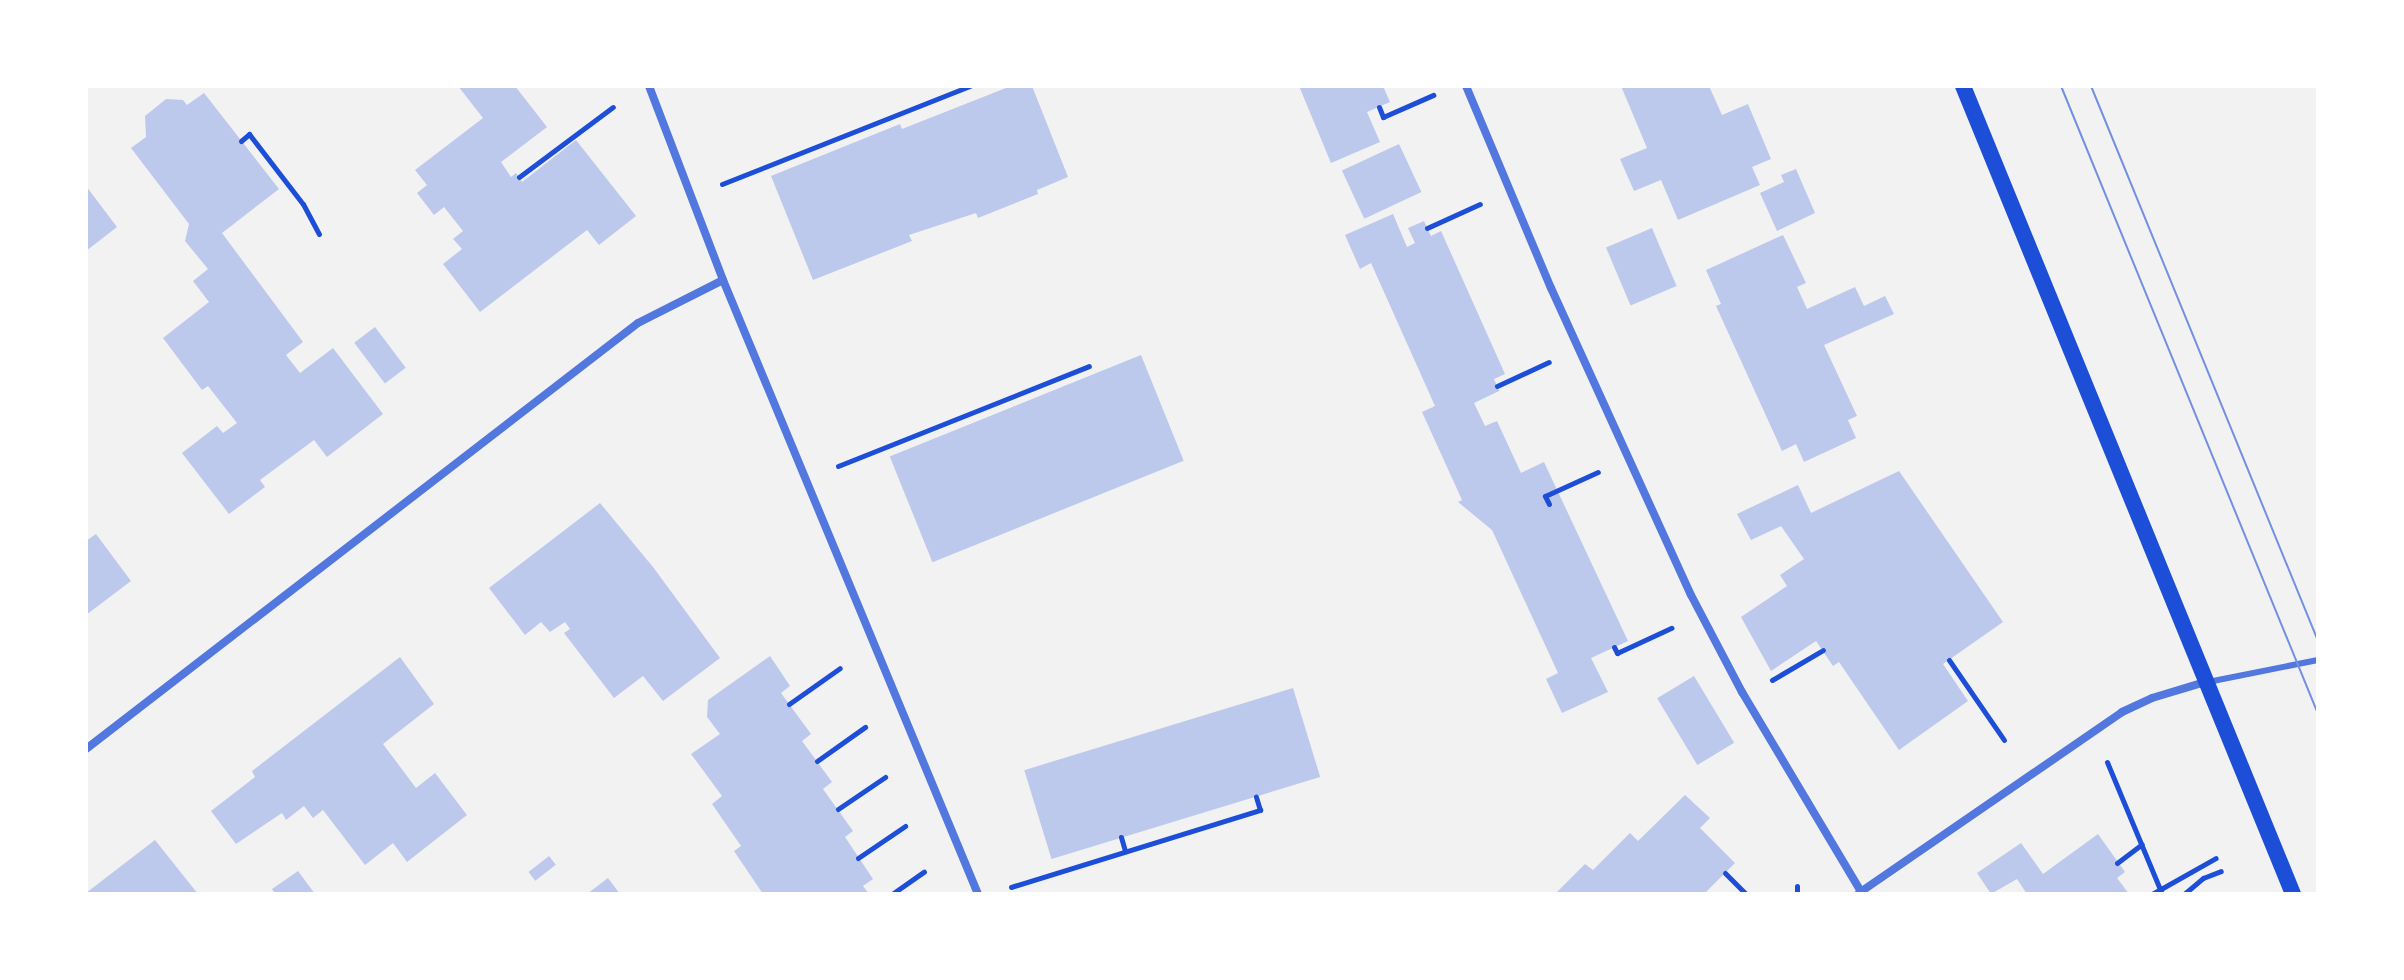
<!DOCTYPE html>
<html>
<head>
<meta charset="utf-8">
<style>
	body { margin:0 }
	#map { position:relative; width:2404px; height:980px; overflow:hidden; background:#f2f2f2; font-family:"Roboto Serif",serif }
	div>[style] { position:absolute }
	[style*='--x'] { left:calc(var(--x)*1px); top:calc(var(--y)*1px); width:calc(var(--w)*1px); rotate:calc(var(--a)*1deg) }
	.building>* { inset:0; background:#bdc9ec; transform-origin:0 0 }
	.path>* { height:5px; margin:-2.5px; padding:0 2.5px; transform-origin:2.5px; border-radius:2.5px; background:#1d4ed8 }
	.service>* { height:6px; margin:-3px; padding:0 3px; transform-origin:3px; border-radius:3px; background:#5277de }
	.minor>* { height:8px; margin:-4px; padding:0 4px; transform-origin:4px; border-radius:4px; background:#5277de }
	.secondary>* { height:16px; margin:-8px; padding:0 8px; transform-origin:8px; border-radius:8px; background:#1d4ed8 }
	.tram>* { height:2px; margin:-1px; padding:0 1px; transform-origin:1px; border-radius:1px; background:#7290e2 }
	span { translate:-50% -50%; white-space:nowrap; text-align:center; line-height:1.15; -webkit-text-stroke:6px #fff; paint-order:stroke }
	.frame { position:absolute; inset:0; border:88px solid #fff; pointer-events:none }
</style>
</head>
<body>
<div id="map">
	<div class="building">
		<div style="clip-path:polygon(458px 86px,515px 86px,547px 127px,501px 162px,511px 177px,516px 173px,522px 182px,576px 140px,636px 216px,599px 245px,587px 230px,480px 312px,443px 264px,462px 249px,453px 239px,463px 231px,444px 207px,434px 215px,417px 193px,427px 185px,415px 170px,483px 118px)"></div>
		<div style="clip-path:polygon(1011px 86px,1032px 86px,1068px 177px,1037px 190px,1038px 194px,978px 218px,976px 213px,909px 235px,912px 241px,813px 280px,771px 176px,900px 124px,902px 129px)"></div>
		<div style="clip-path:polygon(1299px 86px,1383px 86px,1390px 102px,1367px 112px,1380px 142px,1331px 163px)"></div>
		<div style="clip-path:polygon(1621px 86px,1709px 86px,1722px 115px,1748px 104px,1771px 159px,1752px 167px,1760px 185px,1678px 220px,1661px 180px,1634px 191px,1620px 159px,1647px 148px)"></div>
		<div style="clip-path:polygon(204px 93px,279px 189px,222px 233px,303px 342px,286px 355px,300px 373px,333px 348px,383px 414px,327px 457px,314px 440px,260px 480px,265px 487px,229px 514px,182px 453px,217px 426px,223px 433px,237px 423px,208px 386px,202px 390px,163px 338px,209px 302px,193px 281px,208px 269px,185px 241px,189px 224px,131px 148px,146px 137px,145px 116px,166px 99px,183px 100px,187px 105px)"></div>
		<div style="left:1399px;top:144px;width:53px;height:63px;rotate:65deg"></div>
		<div style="clip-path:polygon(1796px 169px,1815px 213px,1777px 231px,1760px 193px,1784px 182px,1781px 175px)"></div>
		<div style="clip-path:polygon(86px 186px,117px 227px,86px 251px)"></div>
		<div style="clip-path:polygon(1393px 214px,1407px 247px,1415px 243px,1408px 228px,1424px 221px,1431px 236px,1441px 231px,1505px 374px,1494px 379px,1499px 391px,1474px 403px,1485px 426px,1497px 421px,1521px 473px,1544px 462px,1628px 641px,1591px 658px,1608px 692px,1562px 713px,1546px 679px,1558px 673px,1492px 530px,1458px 502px,1462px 500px,1422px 412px,1435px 406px,1371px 263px,1360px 269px,1345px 235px)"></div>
		<div style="left:1652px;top:228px;width:63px;height:50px;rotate:67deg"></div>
		<div style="clip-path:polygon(1783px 235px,1806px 283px,1797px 287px,1807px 309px,1855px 287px,1864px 306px,1885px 296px,1894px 314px,1824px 345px,1857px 416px,1848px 420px,1856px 438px,1804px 462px,1796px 444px,1782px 451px,1716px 306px,1721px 304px,1706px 270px)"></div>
		<div style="left:375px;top:327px;width:51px;height:26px;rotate:53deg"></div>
		<div style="left:1141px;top:355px;width:114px;height:271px;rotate:68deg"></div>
		<div style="clip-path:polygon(1899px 471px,2003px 622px,1943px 664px,1968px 701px,1899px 750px,1839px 662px,1833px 666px,1816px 641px,1771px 671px,1741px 617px,1787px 586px,1780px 575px,1804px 559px,1781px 526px,1751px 540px,1737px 514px,1798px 485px,1811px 513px)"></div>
		<div style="clip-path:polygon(600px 503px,653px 567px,720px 658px,663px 701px,643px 676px,614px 698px,564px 633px,570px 629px,565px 622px,550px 632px,541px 622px,525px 635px,489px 588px)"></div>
		<div style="clip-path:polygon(96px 534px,131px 581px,86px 615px,86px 541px)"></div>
		<div style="clip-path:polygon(770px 656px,790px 686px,781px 693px,811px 734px,802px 741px,832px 782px,823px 789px,853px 831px,845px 837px,873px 879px,863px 886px,869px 894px,763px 894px,734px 851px,741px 846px,712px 804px,722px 796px,691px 754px,720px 734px,707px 717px,708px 700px)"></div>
		<div style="clip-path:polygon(400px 657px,434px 704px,383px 744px,416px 788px,435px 773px,467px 815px,407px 862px,393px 843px,365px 865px,323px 810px,313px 818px,304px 806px,286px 820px,282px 813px,236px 844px,211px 811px,255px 777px,252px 771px)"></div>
		<div style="left:1694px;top:676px;width:78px;height:43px;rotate:59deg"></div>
		<div style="left:1293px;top:688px;width:93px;height:281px;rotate:73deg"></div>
		<div style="clip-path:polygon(1685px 795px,1710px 818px,1700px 828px,1735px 863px,1704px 894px,1555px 894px,1585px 864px,1593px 870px,1630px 833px,1638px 841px)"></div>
		<div style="clip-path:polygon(2098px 834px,2125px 872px,2117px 878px,2129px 894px,2027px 894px,2017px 879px,1991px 894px,1977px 873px,2021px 843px,2043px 874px)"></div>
		<div style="clip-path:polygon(155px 840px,198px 894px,86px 894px,86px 893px)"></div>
		<div style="left:549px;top:856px;width:11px;height:26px;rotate:52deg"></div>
		<div style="clip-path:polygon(298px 871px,315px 894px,275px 894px,272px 889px)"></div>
		<div style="clip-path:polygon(608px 878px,620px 894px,587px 894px)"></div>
	</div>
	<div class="path">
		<div style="--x:1379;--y:107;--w:11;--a:68"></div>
		<div style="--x:1383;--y:117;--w:55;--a:-23.7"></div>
		<div style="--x:241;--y:141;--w:11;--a:-41"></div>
		<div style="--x:249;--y:134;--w:88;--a:52.4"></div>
		<div style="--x:303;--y:204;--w:34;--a:62"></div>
		<div style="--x:519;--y:177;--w:117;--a:-36.7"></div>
		<div style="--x:722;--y:184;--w:267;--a:-21.6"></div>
		<div style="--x:1427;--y:228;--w:58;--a:-24.4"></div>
		<div style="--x:1497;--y:386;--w:57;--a:-24.8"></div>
		<div style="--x:838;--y:466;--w:270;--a:-21.7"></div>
		<div style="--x:1549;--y:504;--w:9;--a:-117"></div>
		<div style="--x:1545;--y:496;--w:58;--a:-24.4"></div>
		<div style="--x:1614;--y:647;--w:7;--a:63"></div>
		<div style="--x:1617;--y:653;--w:60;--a:-24.8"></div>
		<div style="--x:1949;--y:660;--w:97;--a:55.5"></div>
		<div style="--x:1772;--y:680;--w:59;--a:-30.5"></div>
		<div style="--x:789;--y:704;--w:62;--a:-35.2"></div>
		<div style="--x:817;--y:761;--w:59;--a:-35.3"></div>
		<div style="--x:2107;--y:762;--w:143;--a:67.4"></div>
		<div style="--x:838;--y:809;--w:57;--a:-34.2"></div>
		<div style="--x:1121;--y:837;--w:15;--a:74"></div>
		<div style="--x:858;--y:858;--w:57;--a:-34.2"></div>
		<div style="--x:2117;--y:863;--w:31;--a:-37"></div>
		<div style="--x:1725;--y:873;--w:30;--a:45"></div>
		<div style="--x:1011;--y:887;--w:261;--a:-17.2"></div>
		<div style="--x:1260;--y:810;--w:14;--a:-107"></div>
		<div style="--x:892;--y:894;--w:39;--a:-35"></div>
		<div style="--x:1797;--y:894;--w:8;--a:-90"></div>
		<div style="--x:2152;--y:894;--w:73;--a:-29.4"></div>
		<div style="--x:2184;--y:894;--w:25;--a:-40"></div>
		<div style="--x:2203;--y:878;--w:19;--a:-21"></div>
	</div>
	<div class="service">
		<div style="--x:2208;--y:682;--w:112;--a:-11.3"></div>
	</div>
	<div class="minor">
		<div style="--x:649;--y:86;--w:208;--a:69.1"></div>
		<div style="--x:723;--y:280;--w:665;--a:67.45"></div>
		<div style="--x:1466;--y:86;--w:219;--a:67.2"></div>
		<div style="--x:1551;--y:288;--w:337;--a:65.5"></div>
		<div style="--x:1691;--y:595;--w:110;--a:62.3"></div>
		<div style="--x:1742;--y:692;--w:233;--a:59.2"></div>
		<div style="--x:86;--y:749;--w:697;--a:-37.66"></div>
		<div style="--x:638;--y:323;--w:95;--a:-26.8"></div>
		<div style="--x:1859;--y:893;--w:319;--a:-34.5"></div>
		<div style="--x:2122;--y:712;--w:33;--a:-25"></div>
		<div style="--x:2152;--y:698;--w:55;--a:-16.8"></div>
	</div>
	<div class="secondary">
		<div style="--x:1963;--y:86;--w:873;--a:67.78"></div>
	</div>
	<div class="tram">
		<div style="--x:2061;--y:86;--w:679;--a:67.74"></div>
		<div style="--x:2091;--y:86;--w:600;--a:67.75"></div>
	</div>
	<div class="frame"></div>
</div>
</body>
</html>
